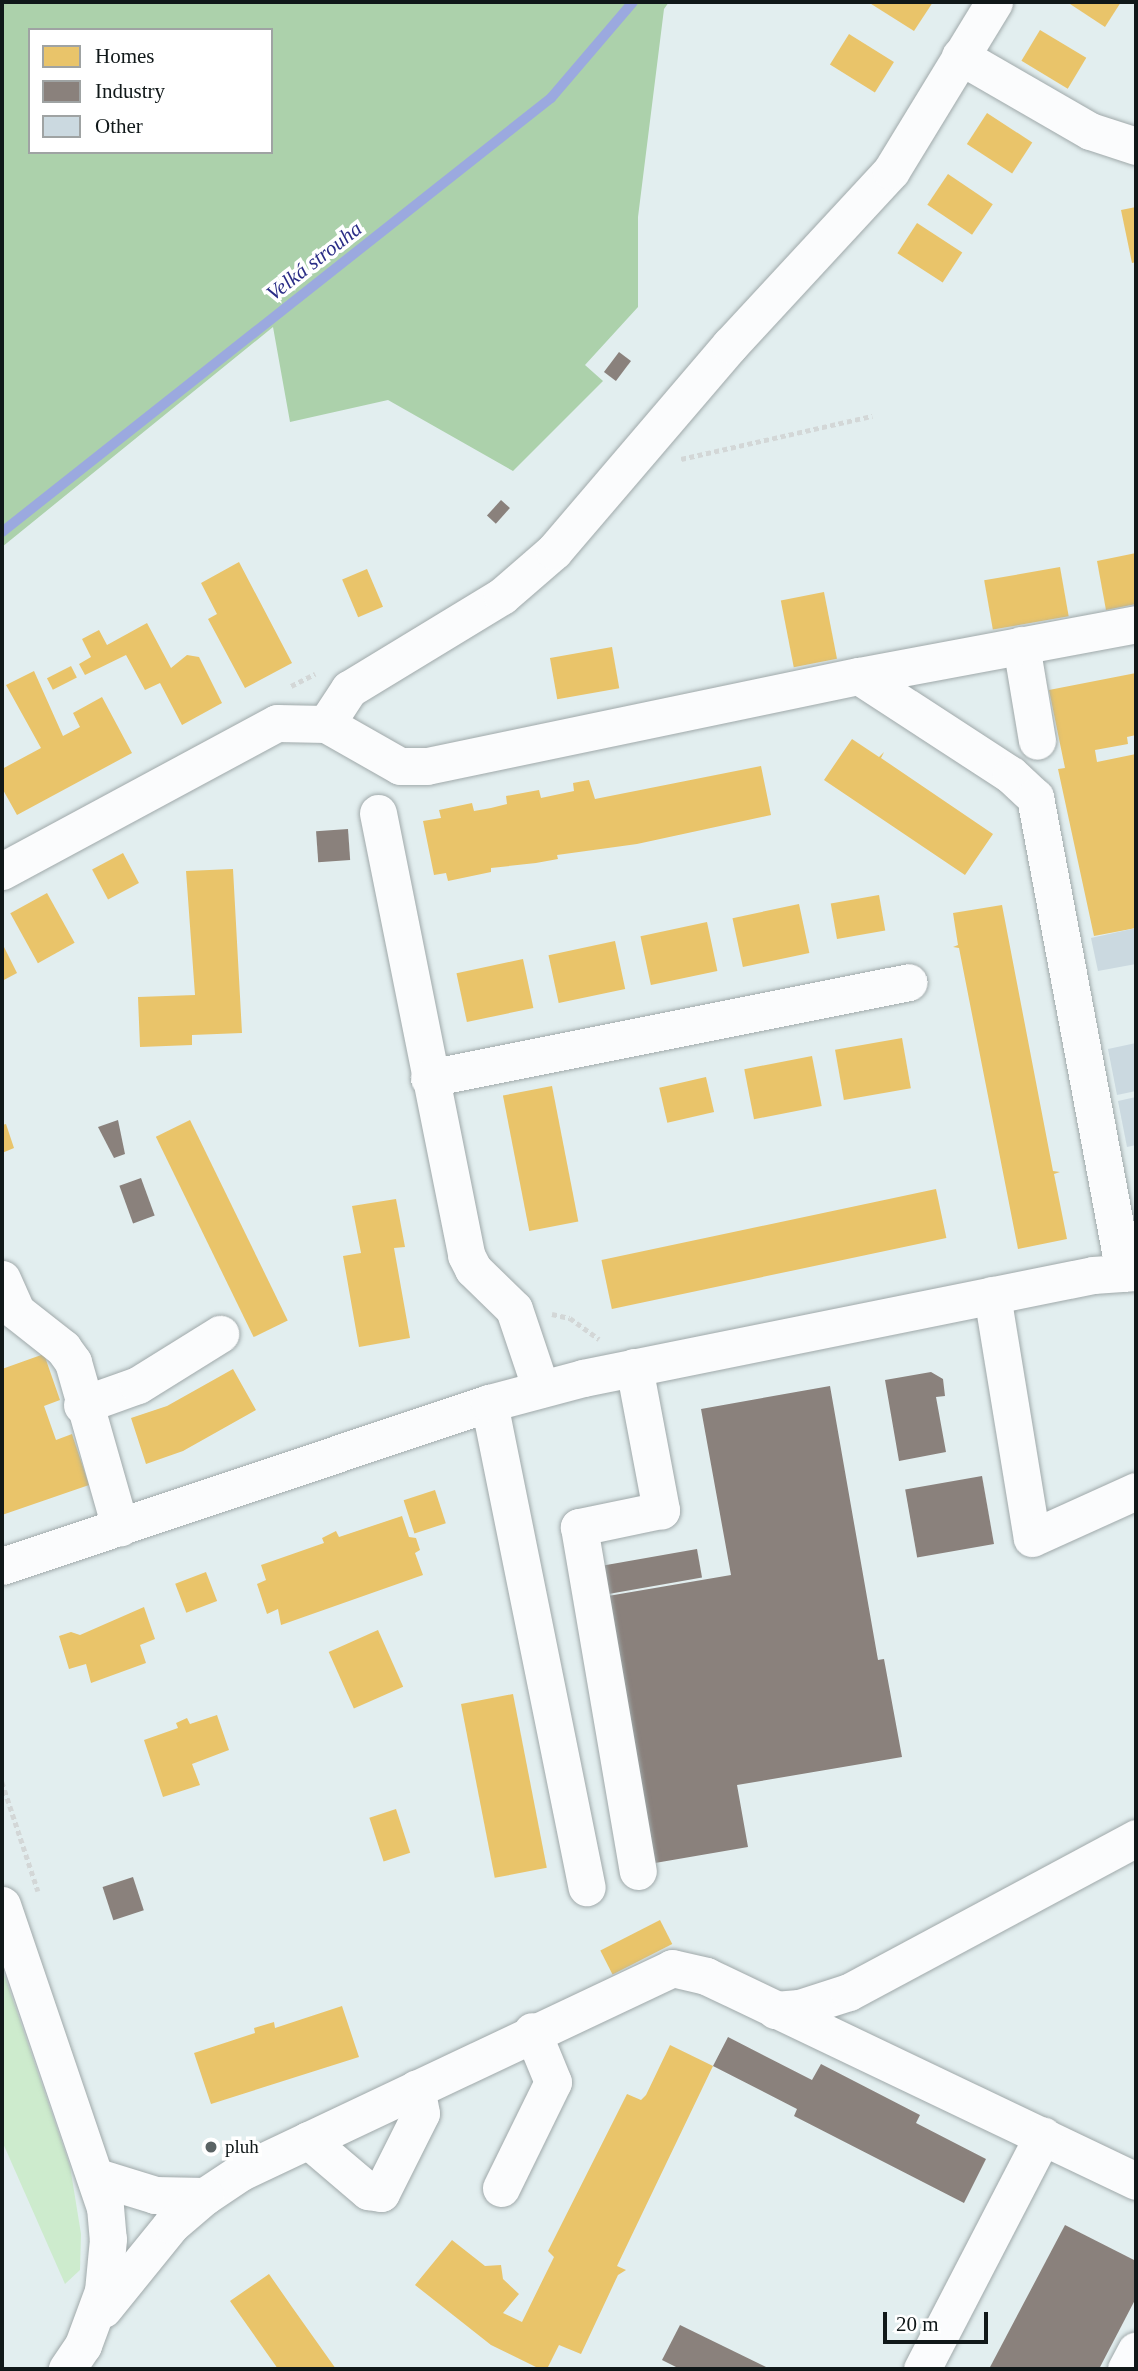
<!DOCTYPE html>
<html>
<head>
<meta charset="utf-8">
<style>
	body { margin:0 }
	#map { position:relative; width:1138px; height:2371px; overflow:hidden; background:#e2eeef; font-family:Georgia,serif }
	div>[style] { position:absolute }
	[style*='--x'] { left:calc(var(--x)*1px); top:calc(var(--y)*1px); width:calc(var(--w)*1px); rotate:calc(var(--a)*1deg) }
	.green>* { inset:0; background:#cdebcd }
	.forest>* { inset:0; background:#acd1ab }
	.homes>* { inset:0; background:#e9c46a; transform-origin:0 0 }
	.industry>* { inset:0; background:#8a817c; transform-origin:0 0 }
	.stream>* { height:10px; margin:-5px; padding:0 5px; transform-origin:5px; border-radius:5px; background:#9ba9df }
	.building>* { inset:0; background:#cbd9e0 }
	.path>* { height:4.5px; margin-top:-2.25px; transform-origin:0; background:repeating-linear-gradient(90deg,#d3d7d7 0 5px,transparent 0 8.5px) }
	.roads { filter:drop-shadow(0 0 2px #a0a9aa) drop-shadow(0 0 2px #a0a9aa) }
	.minor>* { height:37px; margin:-18.5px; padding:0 18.5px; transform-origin:18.5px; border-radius:18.5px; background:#fbfcfd }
	.dots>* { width:19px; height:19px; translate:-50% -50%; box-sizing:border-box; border:4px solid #fff; border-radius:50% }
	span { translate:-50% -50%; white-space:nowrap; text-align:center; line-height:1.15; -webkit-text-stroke:7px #fff; paint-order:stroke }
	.poi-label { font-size:19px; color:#101819 }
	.left { translate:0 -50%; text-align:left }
	.water-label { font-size:21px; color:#2a2d86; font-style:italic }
	.frame { position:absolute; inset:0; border:4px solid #101819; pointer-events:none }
	.legend { position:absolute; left:28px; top:28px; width:245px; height:126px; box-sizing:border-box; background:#fff; border:2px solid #9fa3a3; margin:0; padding:9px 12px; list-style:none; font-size:21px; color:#101819 }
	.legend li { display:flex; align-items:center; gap:14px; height:35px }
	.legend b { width:35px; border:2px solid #9fa3a3 }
	.scale { position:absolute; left:883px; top:2312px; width:105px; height:32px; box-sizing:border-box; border:4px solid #101819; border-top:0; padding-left:9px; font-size:21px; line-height:24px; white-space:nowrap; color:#101819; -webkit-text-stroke:5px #fff; paint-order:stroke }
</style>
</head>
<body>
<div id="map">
	<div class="green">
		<div style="clip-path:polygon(2px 1968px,70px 2166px,81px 2234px,80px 2270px,65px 2284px,2px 2141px)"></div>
	</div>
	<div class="forest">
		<div style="clip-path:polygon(evenodd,2px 2px,669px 2px,664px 9px,638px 217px,638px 307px,585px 365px,603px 381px,513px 471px,388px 400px,290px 422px,273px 327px,2px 547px,2px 2px,30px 30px,271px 30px,271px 152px,30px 152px,30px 30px)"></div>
	</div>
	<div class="homes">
		<div style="clip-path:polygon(868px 2px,933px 2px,914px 31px)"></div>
		<div style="clip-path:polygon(1067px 2px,1121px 2px,1105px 27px)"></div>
		<div style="left:1040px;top:30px;width:54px;height:36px;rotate:31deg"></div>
		<div style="left:849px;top:34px;width:53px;height:36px;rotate:32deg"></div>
		<div style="left:987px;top:113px;width:54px;height:37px;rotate:33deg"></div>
		<div style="left:948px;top:174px;width:54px;height:37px;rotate:34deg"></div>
		<div style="clip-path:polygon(1136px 207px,1136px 262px,1132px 263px,1121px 210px)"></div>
		<div style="left:917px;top:223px;width:54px;height:36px;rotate:33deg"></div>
		<div style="clip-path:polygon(1136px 553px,1136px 604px,1106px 610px,1097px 561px)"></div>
		<div style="clip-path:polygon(239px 562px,292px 663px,245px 688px,208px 619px,217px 614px,201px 583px)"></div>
		<div style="left:1060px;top:567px;width:50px;height:77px;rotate:80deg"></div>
		<div style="left:367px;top:569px;width:41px;height:27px;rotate:67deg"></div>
		<div style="left:824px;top:592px;width:68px;height:44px;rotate:79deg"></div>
		<div style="clip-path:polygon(147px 623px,171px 668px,187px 655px,199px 657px,222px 703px,182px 725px,160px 683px,145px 690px,126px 655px,85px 675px,79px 664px,91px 657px,82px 639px,99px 630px,107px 645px)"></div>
		<div style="left:612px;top:647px;width:42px;height:63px;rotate:80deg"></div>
		<div style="left:71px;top:666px;width:13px;height:27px;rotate:63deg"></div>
		<div style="clip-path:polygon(34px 671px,63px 736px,80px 727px,73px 713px,102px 697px,132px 753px,17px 815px,2px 788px,2px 769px,41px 748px,6px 685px)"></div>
		<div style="clip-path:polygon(1136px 673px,1136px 735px,1127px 737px,1128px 744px,1095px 750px,1097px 762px,1136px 754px,1136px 928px,1094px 936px,1058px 769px,1065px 768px,1049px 690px)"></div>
		<div style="clip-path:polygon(852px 739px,879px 757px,884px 752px,881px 758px,993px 834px,965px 875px,824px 780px)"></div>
		<div style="clip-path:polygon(761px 766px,771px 815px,637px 844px,557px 855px,558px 859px,536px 863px,491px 868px,491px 872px,448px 881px,446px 873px,434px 875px,423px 821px,441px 818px,439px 810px,472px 803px,474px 811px,491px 808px,507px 804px,506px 796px,539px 790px,541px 798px,574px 791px,573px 783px,589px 780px,595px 799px)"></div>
		<div style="left:123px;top:853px;width:34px;height:35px;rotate:62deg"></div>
		<div style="clip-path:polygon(233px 869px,242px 1033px,192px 1035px,192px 1045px,140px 1047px,138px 997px,195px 995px,186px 871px)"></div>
		<div style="left:47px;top:893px;width:57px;height:42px;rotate:61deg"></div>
		<div style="left:879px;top:895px;width:36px;height:49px;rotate:80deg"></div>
		<div style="left:799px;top:904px;width:50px;height:68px;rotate:78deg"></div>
		<div style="clip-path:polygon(1002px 905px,1053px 1171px,1060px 1172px,1054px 1174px,1067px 1239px,1018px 1249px,959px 948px,953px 947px,958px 945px,953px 913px)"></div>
		<div style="left:707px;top:922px;width:50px;height:68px;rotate:78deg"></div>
		<div style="left:615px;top:941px;width:49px;height:68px;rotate:78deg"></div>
		<div style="clip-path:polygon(2px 943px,17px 973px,2px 981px)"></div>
		<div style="left:523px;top:959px;width:50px;height:68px;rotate:78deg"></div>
		<div style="left:902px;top:1038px;width:51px;height:68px;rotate:80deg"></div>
		<div style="left:812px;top:1056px;width:51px;height:69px;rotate:79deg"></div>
		<div style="left:706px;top:1077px;width:36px;height:48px;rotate:77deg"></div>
		<div style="left:552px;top:1086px;width:138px;height:50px;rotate:79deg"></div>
		<div style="left:190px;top:1120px;width:223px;height:38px;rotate:64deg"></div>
		<div style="clip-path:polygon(6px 1124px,14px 1148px,2px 1153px,2px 1125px)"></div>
		<div style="left:936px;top:1189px;width:50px;height:342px;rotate:78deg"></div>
		<div style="clip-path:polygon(396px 1199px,405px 1247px,394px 1248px,410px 1338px,359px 1347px,343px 1256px,361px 1253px,352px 1206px)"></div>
		<div style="clip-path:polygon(44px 1354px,60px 1400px,44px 1406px,56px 1440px,72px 1434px,89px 1485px,2px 1515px,2px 1369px)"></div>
		<div style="clip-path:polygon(233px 1369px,256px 1410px,183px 1451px,146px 1464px,131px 1418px,167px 1406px)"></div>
		<div style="left:435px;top:1490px;width:35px;height:33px;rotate:72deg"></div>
		<div style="clip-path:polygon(402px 1516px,409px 1537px,416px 1538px,420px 1550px,415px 1553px,423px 1575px,281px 1625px,278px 1609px,267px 1614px,257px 1584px,266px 1580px,261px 1565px,324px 1543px,322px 1538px,336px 1531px,339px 1537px)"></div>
		<div style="left:206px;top:1572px;width:31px;height:33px;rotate:69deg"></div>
		<div style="clip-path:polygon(144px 1607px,155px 1639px,140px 1645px,146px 1663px,91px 1683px,86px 1664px,69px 1669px,59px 1636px,71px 1632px,80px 1635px)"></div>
		<div style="left:378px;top:1630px;width:62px;height:54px;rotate:66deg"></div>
		<div style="left:513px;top:1694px;width:177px;height:53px;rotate:79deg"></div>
		<div style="clip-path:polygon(217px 1715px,229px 1750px,192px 1764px,200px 1785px,163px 1797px,144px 1740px,178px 1728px,176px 1723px,187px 1718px,190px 1724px)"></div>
		<div style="left:396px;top:1809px;width:46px;height:28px;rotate:72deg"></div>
		<div style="left:660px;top:1920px;width:27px;height:67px;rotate:63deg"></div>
		<div style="clip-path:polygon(342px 2006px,359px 2057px,211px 2104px,194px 2053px,255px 2033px,254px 2028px,274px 2022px,275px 2028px)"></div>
		<div style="clip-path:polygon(670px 2045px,713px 2066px,617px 2266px,626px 2270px,618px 2275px,581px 2354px,559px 2345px,547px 2369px,540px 2369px,491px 2345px,415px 2285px,452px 2240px,485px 2266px,501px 2265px,503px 2279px,519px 2294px,503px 2313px,522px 2322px,554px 2257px,548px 2251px,627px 2094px,641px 2100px,646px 2095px)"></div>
		<div style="clip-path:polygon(269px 2274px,292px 2307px,336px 2369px,278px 2369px,230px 2301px)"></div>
	</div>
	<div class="industry">
		<div style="left:619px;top:352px;width:15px;height:25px;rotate:37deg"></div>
		<div style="left:501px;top:500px;width:12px;height:21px;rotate:42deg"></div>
		<div style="left:348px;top:829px;width:31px;height:32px;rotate:86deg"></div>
		<div style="clip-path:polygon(118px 1120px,125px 1154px,114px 1158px,98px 1127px)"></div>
		<div style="left:141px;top:1178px;width:40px;height:23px;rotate:70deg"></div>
		<div style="clip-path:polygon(931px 1372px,943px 1379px,945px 1396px,936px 1397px,946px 1452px,899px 1461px,885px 1380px)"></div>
		<div style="clip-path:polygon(830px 1386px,878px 1660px,884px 1659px,902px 1757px,737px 1785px,748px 1847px,655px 1863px,608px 1596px,731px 1575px,701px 1409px)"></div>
		<div style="left:982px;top:1476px;width:69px;height:78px;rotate:80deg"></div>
		<div style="left:697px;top:1549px;width:29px;height:95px;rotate:80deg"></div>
		<div style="left:133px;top:1877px;width:35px;height:32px;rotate:72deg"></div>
		<div style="clip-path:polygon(728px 2037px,812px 2080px,821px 2064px,920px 2115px,916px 2123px,986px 2159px,964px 2203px,794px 2116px,797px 2109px,713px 2066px)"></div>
		<div style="clip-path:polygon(1065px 2225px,1136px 2261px,1136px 2298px,1099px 2369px,989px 2369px)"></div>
		<div style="clip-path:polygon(680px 2325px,770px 2369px,680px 2369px,662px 2360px)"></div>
	</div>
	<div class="stream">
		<div style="--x:2;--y:532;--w:700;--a:-38.33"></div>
		<div style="--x:551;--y:98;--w:126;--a:-49.5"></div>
	</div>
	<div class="building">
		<div style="clip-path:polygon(1136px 928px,1136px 964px,1098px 971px,1091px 938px)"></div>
		<div style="clip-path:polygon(1136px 1043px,1136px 1091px,1117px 1095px,1108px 1049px)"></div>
		<div style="clip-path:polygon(1136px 1097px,1136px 1145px,1127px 1147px,1118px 1101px)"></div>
	</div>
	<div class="path">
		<div style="--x:681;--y:459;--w:196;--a:-12.7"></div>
		<div style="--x:291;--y:686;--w:27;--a:-27"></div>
		<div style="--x:552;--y:1314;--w:18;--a:13"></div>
		<div style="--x:570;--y:1318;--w:36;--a:36"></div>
		<div style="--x:2;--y:1782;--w:115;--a:71.7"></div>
	</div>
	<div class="roads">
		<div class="minor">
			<div style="--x:960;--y:56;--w:150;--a:30"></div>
			<div style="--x:1090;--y:131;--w:48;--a:18.1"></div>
			<div style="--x:1021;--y:645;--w:97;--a:80.5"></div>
			<div style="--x:859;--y:676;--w:282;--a:-10.6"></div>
			<div style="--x:326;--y:724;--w:42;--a:-56.7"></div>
			<div style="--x:349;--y:689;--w:179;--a:-31.3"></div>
			<div style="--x:502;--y:596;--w:69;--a:-40.9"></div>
			<div style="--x:554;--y:551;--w:271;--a:-49.5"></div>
			<div style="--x:730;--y:345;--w:237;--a:-47.2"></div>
			<div style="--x:891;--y:171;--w:198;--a:-58.6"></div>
			<div style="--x:378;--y:813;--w:451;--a:78.7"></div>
			<div style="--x:466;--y:1255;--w:16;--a:63"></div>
			<div style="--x:473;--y:1269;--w:57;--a:44.3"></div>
			<div style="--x:514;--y:1309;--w:84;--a:71.4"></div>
			<div style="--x:2;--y:871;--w:312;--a:-28.3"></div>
			<div style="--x:277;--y:723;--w:49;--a:1.2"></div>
			<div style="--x:326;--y:724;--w:85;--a:29.6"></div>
			<div style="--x:400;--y:766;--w:27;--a:0"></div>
			<div style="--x:427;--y:766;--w:441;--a:-11.8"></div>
			<div style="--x:859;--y:676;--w:181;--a:33.1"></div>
			<div style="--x:1011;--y:775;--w:33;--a:43"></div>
			<div style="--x:1035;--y:797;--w:484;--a:79.4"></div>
			<div style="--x:429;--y:1078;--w:489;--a:-11.3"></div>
			<div style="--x:2;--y:1279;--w:35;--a:66"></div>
			<div style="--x:16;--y:1311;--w:60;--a:38.2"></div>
			<div style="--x:63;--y:1348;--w:17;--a:54"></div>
			<div style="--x:73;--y:1362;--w:172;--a:74.1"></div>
			<div style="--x:992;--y:1295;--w:246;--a:80.7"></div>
			<div style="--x:1032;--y:1538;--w:114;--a:-24.3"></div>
			<div style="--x:634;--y:1367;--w:146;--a:79.3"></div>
			<div style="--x:661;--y:1510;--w:84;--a:168.3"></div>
			<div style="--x:579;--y:1527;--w:349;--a:80.3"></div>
			<div style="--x:489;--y:1403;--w:494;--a:78.6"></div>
			<div style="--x:82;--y:1405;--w:59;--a:-19.7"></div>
			<div style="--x:138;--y:1385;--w:97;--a:-31.9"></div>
			<div style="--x:2;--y:1566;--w:514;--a:-18.51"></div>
			<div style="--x:489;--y:1403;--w:97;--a:-14.9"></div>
			<div style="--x:583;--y:1378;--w:520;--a:-11.42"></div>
			<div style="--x:1093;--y:1275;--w:43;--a:-4"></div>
			<div style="--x:2;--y:1905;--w:319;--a:71.2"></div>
			<div style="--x:105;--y:2207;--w:32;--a:85"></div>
			<div style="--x:108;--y:2239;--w:52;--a:95.5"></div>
			<div style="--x:103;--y:2291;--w:58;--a:110.3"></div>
			<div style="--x:83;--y:2345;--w:29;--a:124"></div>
			<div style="--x:775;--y:2010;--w:24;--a:-5"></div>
			<div style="--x:799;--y:2008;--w:52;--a:-17.7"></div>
			<div style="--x:849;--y:1992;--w:326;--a:-28.2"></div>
			<div style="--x:308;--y:2140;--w:79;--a:40.4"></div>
			<div style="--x:368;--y:2191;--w:13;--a:9"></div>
			<div style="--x:381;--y:2193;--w:89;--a:-63.4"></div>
			<div style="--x:421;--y:2113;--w:25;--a:-101"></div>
			<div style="--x:97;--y:2177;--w:61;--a:17.2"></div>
			<div style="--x:155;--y:2195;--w:50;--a:1.1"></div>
			<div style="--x:205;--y:2196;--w:43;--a:-33.7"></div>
			<div style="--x:241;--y:2172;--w:477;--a:-25.3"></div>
			<div style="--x:672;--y:1968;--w:35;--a:13"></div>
			<div style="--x:706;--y:1976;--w:476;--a:25.5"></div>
			<div style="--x:501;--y:2188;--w:118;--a:-63.9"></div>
			<div style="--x:553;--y:2082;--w:55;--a:-112.4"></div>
			<div style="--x:103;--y:2309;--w:108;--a:-51"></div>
			<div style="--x:171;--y:2225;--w:45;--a:-40.5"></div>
			<div style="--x:922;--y:2369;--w:263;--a:-62.6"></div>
			<div style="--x:1126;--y:2369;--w:21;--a:-62"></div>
		</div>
	</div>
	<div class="dots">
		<div style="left:211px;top:2147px;background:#5a6364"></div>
	</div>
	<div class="poi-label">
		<span class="left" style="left:225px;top:2147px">pluh</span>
	</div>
	<div class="water-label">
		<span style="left:314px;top:261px;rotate:-38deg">Velká strouha</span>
	</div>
	<div class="frame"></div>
	<ul class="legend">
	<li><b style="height:19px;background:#e9c46a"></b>Homes</li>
	<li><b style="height:19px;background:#8a817c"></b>Industry</li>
	<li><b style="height:19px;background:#cbd9e0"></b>Other</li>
	</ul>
	<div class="scale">20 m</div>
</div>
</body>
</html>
